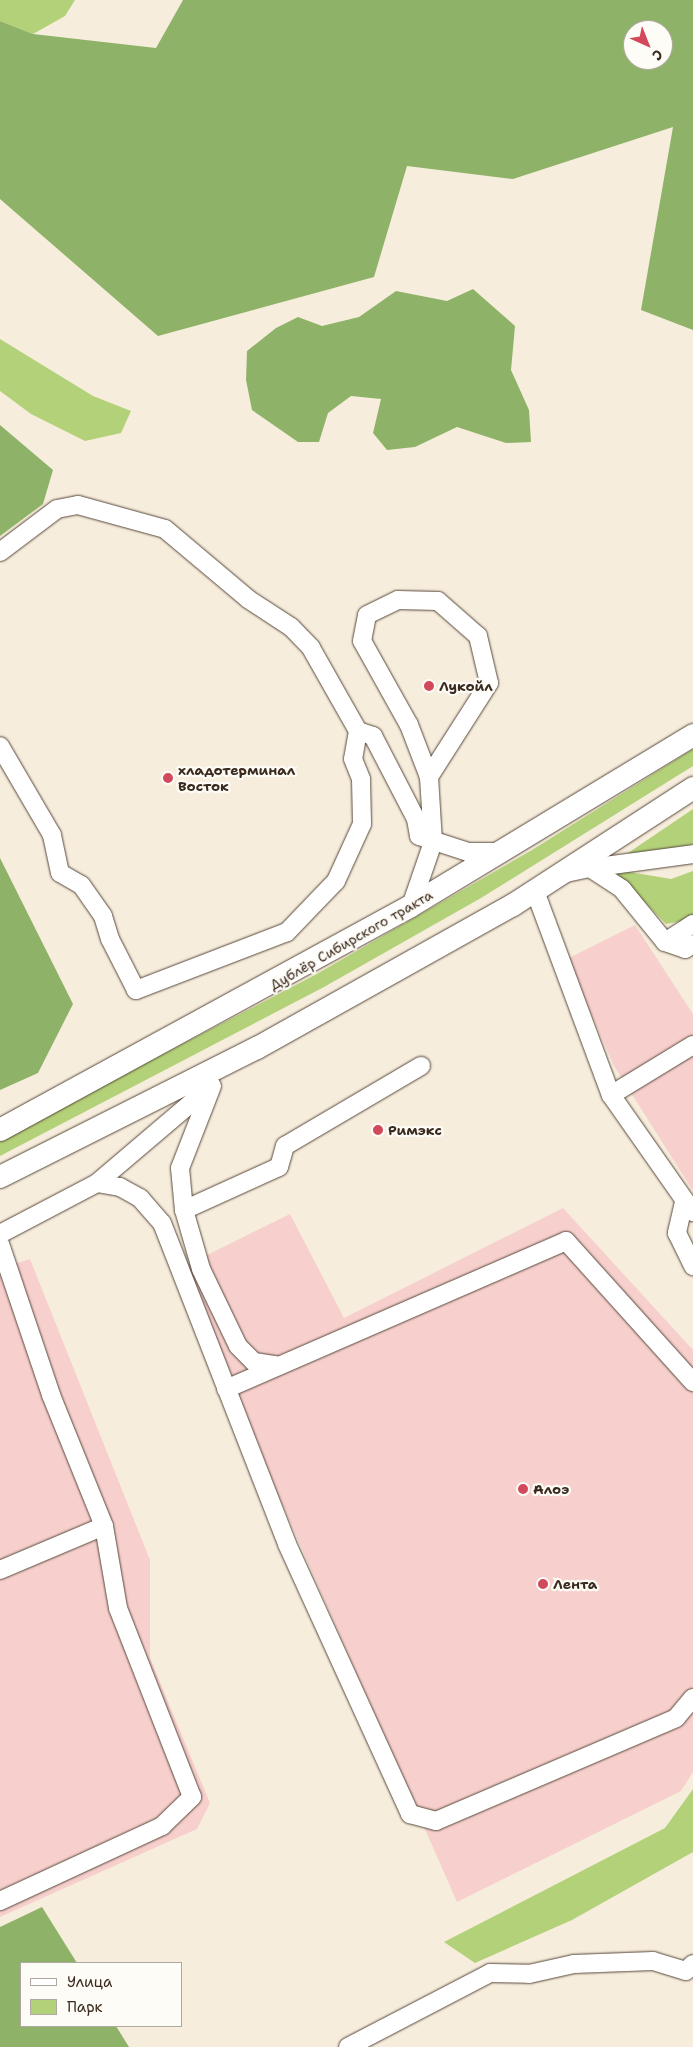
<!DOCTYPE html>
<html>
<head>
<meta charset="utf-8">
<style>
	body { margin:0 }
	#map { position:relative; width:693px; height:2047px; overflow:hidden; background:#f7eddc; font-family:"Shantell Sans",sans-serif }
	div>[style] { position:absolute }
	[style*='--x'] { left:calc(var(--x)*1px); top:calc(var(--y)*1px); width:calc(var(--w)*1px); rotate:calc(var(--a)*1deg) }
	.built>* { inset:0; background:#f7d0cd }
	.green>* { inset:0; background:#b3d178 }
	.forest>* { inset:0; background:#8eb368 }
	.roads { filter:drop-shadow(0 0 1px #57473a) drop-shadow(0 0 1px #57473a) }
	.minor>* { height:18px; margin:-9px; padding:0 9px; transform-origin:9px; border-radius:9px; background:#fff }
	.major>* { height:22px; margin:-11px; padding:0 11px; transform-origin:11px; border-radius:11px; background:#fff }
	.dots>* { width:14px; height:14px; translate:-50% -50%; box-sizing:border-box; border:2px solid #fdfcf7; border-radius:50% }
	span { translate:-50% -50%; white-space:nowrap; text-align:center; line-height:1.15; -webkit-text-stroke:4.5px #fdfcf7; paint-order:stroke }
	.poi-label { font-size:14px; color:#3b2a1e; font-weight:700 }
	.left { translate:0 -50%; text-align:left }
	.street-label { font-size:14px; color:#3b2a1e }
	.legend { position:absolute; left:20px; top:1962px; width:162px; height:65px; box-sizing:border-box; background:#fdfcf7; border:1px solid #afa8a0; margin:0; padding:6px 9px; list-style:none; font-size:15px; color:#3b2a1e }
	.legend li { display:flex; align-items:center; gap:10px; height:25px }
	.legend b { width:25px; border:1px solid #afa8a0 }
	.north { position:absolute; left:623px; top:20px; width:50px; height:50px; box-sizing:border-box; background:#fdfcf7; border:1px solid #afa8a0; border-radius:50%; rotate:136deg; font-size:14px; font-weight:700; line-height:20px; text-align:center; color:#3b2a1e }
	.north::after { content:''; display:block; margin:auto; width:18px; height:22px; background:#d1495b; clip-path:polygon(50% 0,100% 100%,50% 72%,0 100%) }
</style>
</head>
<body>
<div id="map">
	<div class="built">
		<div style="clip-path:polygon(635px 925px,693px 1014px,693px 1191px,614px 1066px,567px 959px)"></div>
		<div style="clip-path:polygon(563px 1208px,693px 1350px,693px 1772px,681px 1791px,457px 1902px,179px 1269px,290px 1214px,344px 1318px)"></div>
		<div style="clip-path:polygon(30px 1259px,150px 1560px,150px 1658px,210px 1803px,197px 1829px,0 1917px,0 1269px)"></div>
	</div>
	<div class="green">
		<div style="clip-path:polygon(0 0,75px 0,65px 16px,33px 34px,0 21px)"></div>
		<div style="clip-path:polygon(0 339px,93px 396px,131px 411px,121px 433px,85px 441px,31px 414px,0 391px)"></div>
		<div style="clip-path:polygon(693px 749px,693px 766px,481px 898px,324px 987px,0 1156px,0 1139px,315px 975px,532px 850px)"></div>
		<div style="clip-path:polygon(693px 809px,693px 844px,643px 857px,628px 853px)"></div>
		<div style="clip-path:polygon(612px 869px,671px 879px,693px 871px,693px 919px,666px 924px)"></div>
		<div style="clip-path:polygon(693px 1789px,693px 1852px,572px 1920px,475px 1963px,444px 1942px,665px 1828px)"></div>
	</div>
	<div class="forest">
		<div style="clip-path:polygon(evenodd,183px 0,693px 0,693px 330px,641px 310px,673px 127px,513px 179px,407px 166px,374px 277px,158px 336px,0 199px,0 21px,33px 34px,156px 48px,183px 0,633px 30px,663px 30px,663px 60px,633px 60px,633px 30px)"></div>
		<div style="clip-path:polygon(473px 289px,515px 326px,511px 370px,529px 410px,531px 442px,506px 443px,457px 427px,415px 447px,387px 450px,373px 433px,381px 399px,351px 396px,328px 413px,319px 442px,298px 442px,252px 410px,246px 380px,247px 351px,276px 328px,298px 317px,322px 326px,359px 317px,396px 291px,447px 301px)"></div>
		<div style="clip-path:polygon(0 425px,53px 470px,43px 504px,0 536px)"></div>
		<div style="clip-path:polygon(0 858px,73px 1004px,38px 1073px,0 1090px)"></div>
		<div style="clip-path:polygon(42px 1907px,77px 1963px,21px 1963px,21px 2026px,116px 2026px,129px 2047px,0 2047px,0 1927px)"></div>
	</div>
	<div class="roads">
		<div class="minor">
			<div style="--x:0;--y:552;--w:71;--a:-37"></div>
			<div style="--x:57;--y:509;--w:21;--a:-11"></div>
			<div style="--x:78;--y:505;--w:90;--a:15.4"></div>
			<div style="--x:165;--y:529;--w:109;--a:40.1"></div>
			<div style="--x:248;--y:599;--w:51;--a:33.1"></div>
			<div style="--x:291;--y:627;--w:29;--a:46"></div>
			<div style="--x:311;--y:648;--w:95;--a:60.5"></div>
			<div style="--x:358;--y:731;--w:28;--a:100"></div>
			<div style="--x:353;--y:759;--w:22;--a:68"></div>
			<div style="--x:361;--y:779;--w:45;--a:88.7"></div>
			<div style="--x:362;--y:824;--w:63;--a:114.5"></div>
			<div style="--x:336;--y:881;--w:71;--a:133.9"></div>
			<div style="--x:287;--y:932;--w:162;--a:159"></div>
			<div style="--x:136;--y:990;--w:57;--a:-117"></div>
			<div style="--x:110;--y:939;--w:24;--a:-107"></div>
			<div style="--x:103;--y:916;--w:38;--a:-125"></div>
			<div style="--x:81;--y:885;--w:24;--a:-150"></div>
			<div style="--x:60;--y:873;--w:39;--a:-102"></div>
			<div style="--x:52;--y:835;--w:103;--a:-120.3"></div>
			<div style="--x:358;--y:731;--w:16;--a:18"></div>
			<div style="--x:373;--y:736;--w:93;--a:62.6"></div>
			<div style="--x:416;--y:819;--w:17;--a:80"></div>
			<div style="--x:419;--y:836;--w:52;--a:18.1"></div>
			<div style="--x:468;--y:852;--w:33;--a:0"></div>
			<div style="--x:590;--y:868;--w:104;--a:-7.7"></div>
			<div style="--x:566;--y:873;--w:25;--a:-12"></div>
			<div style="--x:590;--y:868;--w:38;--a:33"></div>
			<div style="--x:622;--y:889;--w:68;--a:50.9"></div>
			<div style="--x:665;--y:942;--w:33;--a:-33"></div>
			<div style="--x:535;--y:891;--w:218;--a:69.6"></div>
			<div style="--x:611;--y:1095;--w:143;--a:55"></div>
			<div style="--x:411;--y:906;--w:68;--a:-71"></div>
			<div style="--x:433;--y:842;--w:65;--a:-93.5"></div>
			<div style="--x:429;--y:777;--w:56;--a:-111"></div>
			<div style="--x:409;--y:725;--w:96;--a:-119.2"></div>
			<div style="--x:362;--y:641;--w:26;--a:-79"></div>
			<div style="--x:367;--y:615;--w:34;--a:-26"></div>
			<div style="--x:398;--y:600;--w:40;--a:1.4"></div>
			<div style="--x:438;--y:601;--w:53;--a:41.2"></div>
			<div style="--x:478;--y:636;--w:48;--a:76.8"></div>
			<div style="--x:489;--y:683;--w:112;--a:122.6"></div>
			<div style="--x:665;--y:942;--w:21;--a:19"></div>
			<div style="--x:685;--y:949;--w:9;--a:-32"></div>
			<div style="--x:212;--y:1086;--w:88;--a:111.3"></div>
			<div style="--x:180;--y:1168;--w:42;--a:84.6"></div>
			<div style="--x:184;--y:1210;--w:61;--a:73.9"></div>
			<div style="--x:201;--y:1269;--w:85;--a:64.3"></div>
			<div style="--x:238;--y:1346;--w:23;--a:45"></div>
			<div style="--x:254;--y:1362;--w:22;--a:8"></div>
			<div style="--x:611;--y:1095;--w:96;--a:-31.4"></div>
			<div style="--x:97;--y:1183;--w:23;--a:10"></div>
			<div style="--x:120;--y:1187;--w:23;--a:29"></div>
			<div style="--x:140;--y:1198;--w:33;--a:49"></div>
			<div style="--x:162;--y:1223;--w:344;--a:68.7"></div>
			<div style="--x:287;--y:1544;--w:297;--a:65.5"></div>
			<div style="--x:410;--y:1814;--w:27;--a:15"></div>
			<div style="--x:436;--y:1821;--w:261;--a:-23.2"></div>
			<div style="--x:676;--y:1718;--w:26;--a:-50"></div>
			<div style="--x:684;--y:1202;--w:32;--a:103"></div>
			<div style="--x:677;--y:1233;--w:37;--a:64"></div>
			<div style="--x:184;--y:1210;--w:104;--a:-24.4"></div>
			<div style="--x:279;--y:1167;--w:22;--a:-74"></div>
			<div style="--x:285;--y:1146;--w:158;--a:-30.5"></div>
			<div style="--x:0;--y:1234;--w:110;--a:-27.7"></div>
			<div style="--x:97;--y:1183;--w:150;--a:-40.4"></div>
			<div style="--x:0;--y:1244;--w:159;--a:71.3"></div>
			<div style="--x:51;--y:1395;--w:141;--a:68"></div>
			<div style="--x:104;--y:1526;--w:113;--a:157.1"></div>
			<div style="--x:226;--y:1389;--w:371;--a:-23.5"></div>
			<div style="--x:566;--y:1241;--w:190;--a:48"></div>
			<div style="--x:0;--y:1901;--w:179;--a:-24.8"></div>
			<div style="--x:162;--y:1826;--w:42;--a:-44"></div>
			<div style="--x:192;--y:1797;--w:203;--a:-111.4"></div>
			<div style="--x:118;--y:1608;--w:83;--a:-99.7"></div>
			<div style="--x:348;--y:2047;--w:160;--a:-27.5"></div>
			<div style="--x:490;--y:1973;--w:39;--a:1"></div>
			<div style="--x:529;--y:1974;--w:46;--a:-12.5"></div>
			<div style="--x:574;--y:1964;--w:79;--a:-2.2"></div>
			<div style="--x:653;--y:1961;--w:34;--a:17"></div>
			<div style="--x:686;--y:1971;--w:10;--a:-45"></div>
		</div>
		<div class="major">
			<div style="--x:0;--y:1130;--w:468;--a:-28.6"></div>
			<div style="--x:411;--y:906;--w:330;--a:-31.2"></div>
			<div style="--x:0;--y:1177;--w:288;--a:-26.7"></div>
			<div style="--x:257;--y:1048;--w:293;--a:-29.2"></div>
			<div style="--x:513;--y:905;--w:215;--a:-33"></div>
		</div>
	</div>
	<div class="dots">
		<div style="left:429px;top:686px;background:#d1495b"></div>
		<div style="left:168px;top:778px;background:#d1495b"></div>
		<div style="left:378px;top:1130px;background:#d1495b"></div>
		<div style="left:523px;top:1489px;background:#d1495b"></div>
		<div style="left:543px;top:1584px;background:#d1495b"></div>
	</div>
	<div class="poi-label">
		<span class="left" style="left:439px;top:686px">Лукойл</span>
		<span class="left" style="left:178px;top:778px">хладотерминал<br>Восток</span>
		<span class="left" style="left:388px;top:1130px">Римэкс</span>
		<span class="left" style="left:533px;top:1489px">Алоэ</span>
		<span class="left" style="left:553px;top:1584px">Лента</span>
	</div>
	<div class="street-label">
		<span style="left:351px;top:940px;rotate:-30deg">Дублёр Сибирского тракта</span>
	</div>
	<ul class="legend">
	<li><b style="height:6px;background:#fff"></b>Улица</li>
	<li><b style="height:14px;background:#b3d178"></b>Парк</li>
	</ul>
	<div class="north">С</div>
</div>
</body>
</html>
